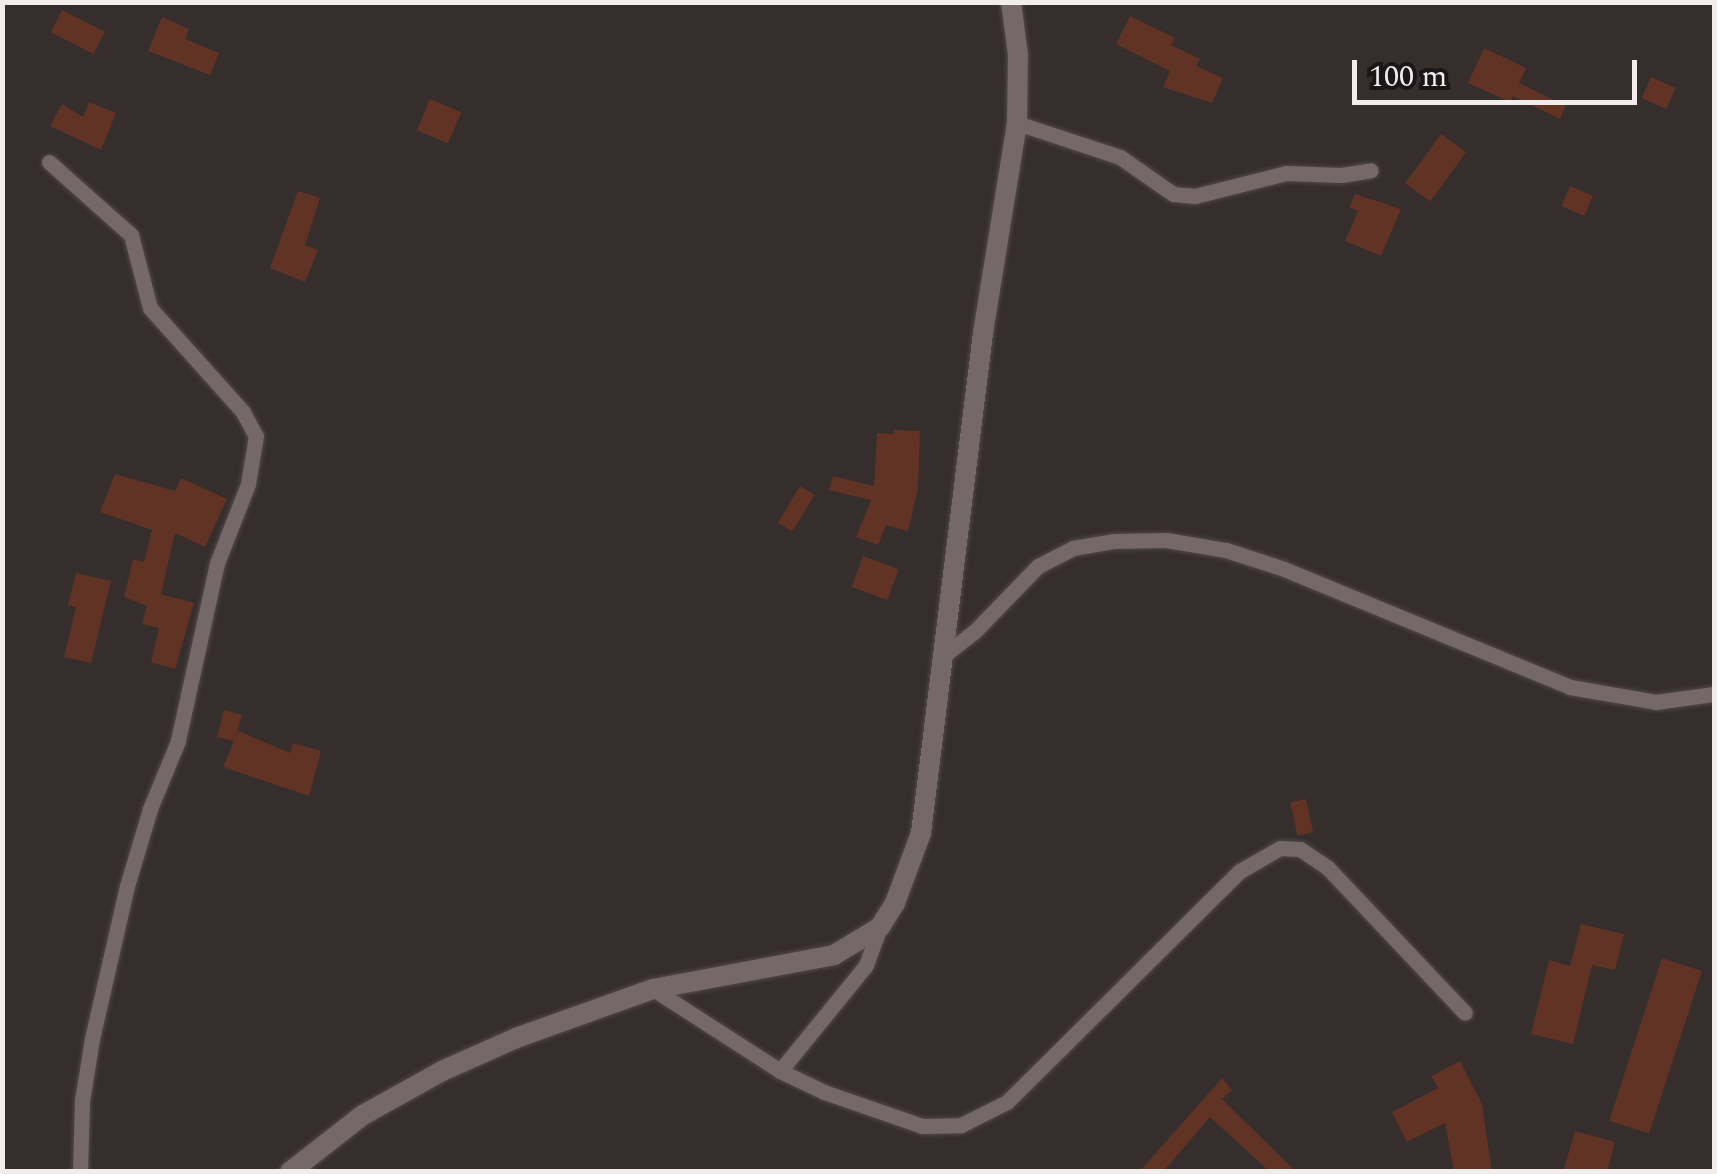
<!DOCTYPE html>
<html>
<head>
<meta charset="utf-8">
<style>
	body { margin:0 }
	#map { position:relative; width:1717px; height:1174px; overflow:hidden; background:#362d2d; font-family:Spectral,serif }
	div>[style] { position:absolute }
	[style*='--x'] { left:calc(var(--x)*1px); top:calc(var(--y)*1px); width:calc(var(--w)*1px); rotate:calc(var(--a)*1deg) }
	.building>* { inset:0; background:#603325; transform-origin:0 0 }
	.roads { filter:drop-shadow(0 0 2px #514949) drop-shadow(0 0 2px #514949) }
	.minor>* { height:15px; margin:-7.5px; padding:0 7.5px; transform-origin:7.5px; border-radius:7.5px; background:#746869 }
	.tertiary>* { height:20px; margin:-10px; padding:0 10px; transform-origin:10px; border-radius:10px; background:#746869 }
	span { translate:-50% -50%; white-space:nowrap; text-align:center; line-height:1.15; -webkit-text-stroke:8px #1b1617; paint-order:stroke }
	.frame { position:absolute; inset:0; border:5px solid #f2ecec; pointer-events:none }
	.scale { position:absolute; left:1352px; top:60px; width:285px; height:45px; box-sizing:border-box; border:5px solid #f2ecec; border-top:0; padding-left:12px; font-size:30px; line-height:35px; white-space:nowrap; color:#f2ecec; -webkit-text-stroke:8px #1b1617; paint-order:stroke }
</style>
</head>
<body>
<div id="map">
	<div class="building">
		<div style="left:62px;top:10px;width:48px;height:25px;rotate:27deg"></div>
		<div style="clip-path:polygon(1130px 16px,1175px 38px,1171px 45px,1200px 59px,1196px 66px,1223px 78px,1212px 103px,1163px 87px,1170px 71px,1116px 44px)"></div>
		<div style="clip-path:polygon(162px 17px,189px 29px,185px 39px,219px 53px,210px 75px,148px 51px)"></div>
		<div style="clip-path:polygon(1484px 48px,1526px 68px,1519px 83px,1566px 106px,1560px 119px,1513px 96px,1510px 102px,1468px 83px)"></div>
		<div style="left:1651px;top:77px;width:27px;height:23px;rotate:24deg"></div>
		<div style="left:430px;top:99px;width:34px;height:34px;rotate:23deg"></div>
		<div style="clip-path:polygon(89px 102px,116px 113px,101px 150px,50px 126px,62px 104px,83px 117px)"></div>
		<div style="left:1441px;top:134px;width:31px;height:61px;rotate:36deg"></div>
		<div style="left:1570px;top:186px;width:25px;height:22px;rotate:23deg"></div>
		<div style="clip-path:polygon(298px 191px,320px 198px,305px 245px,318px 250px,305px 282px,270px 268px)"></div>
		<div style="clip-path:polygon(1355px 194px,1401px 209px,1381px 256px,1345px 241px,1358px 211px,1349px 207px)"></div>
		<div style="clip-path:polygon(893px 430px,920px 431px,918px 489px,908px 531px,886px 525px,878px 545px,856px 537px,871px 500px,829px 490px,833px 476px,874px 486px,877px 433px,893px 434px)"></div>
		<div style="clip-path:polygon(115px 474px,175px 491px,181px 478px,227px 499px,205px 547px,175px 533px,161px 594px,194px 603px,175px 669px,151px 662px,159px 628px,142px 624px,147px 606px,124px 597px,133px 559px,144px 562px,152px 530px,100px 512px)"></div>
		<div style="left:800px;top:486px;width:17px;height:43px;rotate:31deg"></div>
		<div style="left:863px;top:556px;width:38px;height:33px;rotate:20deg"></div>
		<div style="clip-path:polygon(76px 573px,111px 581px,91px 663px,64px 657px,76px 607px,68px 605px)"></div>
		<div style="clip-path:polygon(224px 710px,242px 715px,236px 737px,238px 731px,290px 753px,293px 743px,321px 751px,309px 796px,223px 767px,234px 741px,217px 737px)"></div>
		<div style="left:1306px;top:799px;width:34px;height:16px;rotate:78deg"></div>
		<div style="clip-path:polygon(1581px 924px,1624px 934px,1615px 970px,1592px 965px,1573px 1044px,1531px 1034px,1549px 960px,1570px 966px)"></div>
		<div style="left:1662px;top:958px;width:42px;height:171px;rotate:18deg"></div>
		<div style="clip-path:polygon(1460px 1061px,1482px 1104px,1492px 1172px,1454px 1172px,1445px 1123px,1407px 1142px,1392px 1112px,1438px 1088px,1431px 1076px)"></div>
		<div style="clip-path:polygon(1222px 1078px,1232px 1090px,1222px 1099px,1296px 1172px,1270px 1172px,1210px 1117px,1163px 1172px,1139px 1172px)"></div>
		<div style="clip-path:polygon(1575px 1131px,1615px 1142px,1607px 1172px,1563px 1172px)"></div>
	</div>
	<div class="roads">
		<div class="minor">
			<div style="--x:1017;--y:123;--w:108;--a:18.3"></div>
			<div style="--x:1120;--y:157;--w:65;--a:34.9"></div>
			<div style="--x:1173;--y:194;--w:22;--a:5"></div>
			<div style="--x:1195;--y:196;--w:94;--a:-14.2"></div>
			<div style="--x:1286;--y:173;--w:55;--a:2.1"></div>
			<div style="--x:1341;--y:175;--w:30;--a:-9"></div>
			<div style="--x:49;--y:162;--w:110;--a:41.7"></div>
			<div style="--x:131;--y:235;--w:75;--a:75.4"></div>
			<div style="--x:150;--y:308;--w:140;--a:48.2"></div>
			<div style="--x:243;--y:412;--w:27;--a:62"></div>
			<div style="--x:256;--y:436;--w:49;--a:99.5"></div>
			<div style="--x:248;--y:484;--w:85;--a:111.4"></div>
			<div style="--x:217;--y:563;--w:182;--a:102.4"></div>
			<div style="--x:178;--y:741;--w:74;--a:112.4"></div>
			<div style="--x:150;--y:809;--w:80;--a:106.6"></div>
			<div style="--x:127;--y:886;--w:157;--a:102.9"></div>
			<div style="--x:92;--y:1039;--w:63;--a:99.2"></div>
			<div style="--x:82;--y:1101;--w:71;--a:91.6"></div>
			<div style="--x:943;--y:656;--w:39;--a:-38"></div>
			<div style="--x:974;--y:632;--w:92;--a:-45.9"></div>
			<div style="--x:1038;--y:566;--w:39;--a:-27"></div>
			<div style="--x:1073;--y:548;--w:42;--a:-9.7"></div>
			<div style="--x:1114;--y:541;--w:52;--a:-1.1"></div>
			<div style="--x:1166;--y:540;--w:61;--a:9.5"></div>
			<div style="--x:1226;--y:550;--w:61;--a:18.1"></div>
			<div style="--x:1284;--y:569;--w:309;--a:22.4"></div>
			<div style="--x:1570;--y:687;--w:87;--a:9.9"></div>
			<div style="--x:1656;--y:702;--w:59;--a:-7.9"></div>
			<div style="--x:653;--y:989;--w:151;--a:32.8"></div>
			<div style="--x:780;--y:1071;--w:49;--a:25.5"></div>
			<div style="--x:824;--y:1092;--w:104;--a:19.1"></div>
			<div style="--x:922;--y:1126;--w:39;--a:-1"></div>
			<div style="--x:961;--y:1125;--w:51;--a:-26.6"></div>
			<div style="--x:1007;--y:1102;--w:328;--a:-44.8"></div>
			<div style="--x:1240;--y:871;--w:46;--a:-29.9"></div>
			<div style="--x:1280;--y:848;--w:20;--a:3"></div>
			<div style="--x:1300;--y:849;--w:34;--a:34"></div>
			<div style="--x:1328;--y:868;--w:199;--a:46.6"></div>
			<div style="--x:780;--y:1071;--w:136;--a:-50.9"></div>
			<div style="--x:866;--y:965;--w:40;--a:-69.8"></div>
		</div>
		<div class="tertiary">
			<div style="--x:290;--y:1172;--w:93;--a:-38"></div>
			<div style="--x:363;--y:1115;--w:90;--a:-29.1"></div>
			<div style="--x:442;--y:1071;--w:81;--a:-24"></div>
			<div style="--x:516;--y:1038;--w:145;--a:-19.7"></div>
			<div style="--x:653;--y:989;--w:184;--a:-10.6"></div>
			<div style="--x:834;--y:955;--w:54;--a:-31.3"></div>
			<div style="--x:880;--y:927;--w:28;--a:-58"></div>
			<div style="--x:895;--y:903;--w:75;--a:-69.6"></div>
			<div style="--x:921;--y:833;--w:504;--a:-82.93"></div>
			<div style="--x:983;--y:333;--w:213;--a:-80.8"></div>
			<div style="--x:1017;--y:123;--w:68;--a:-89.2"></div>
			<div style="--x:1018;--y:55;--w:53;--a:-97.5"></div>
		</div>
	</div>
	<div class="frame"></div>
	<div class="scale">100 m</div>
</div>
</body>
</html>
